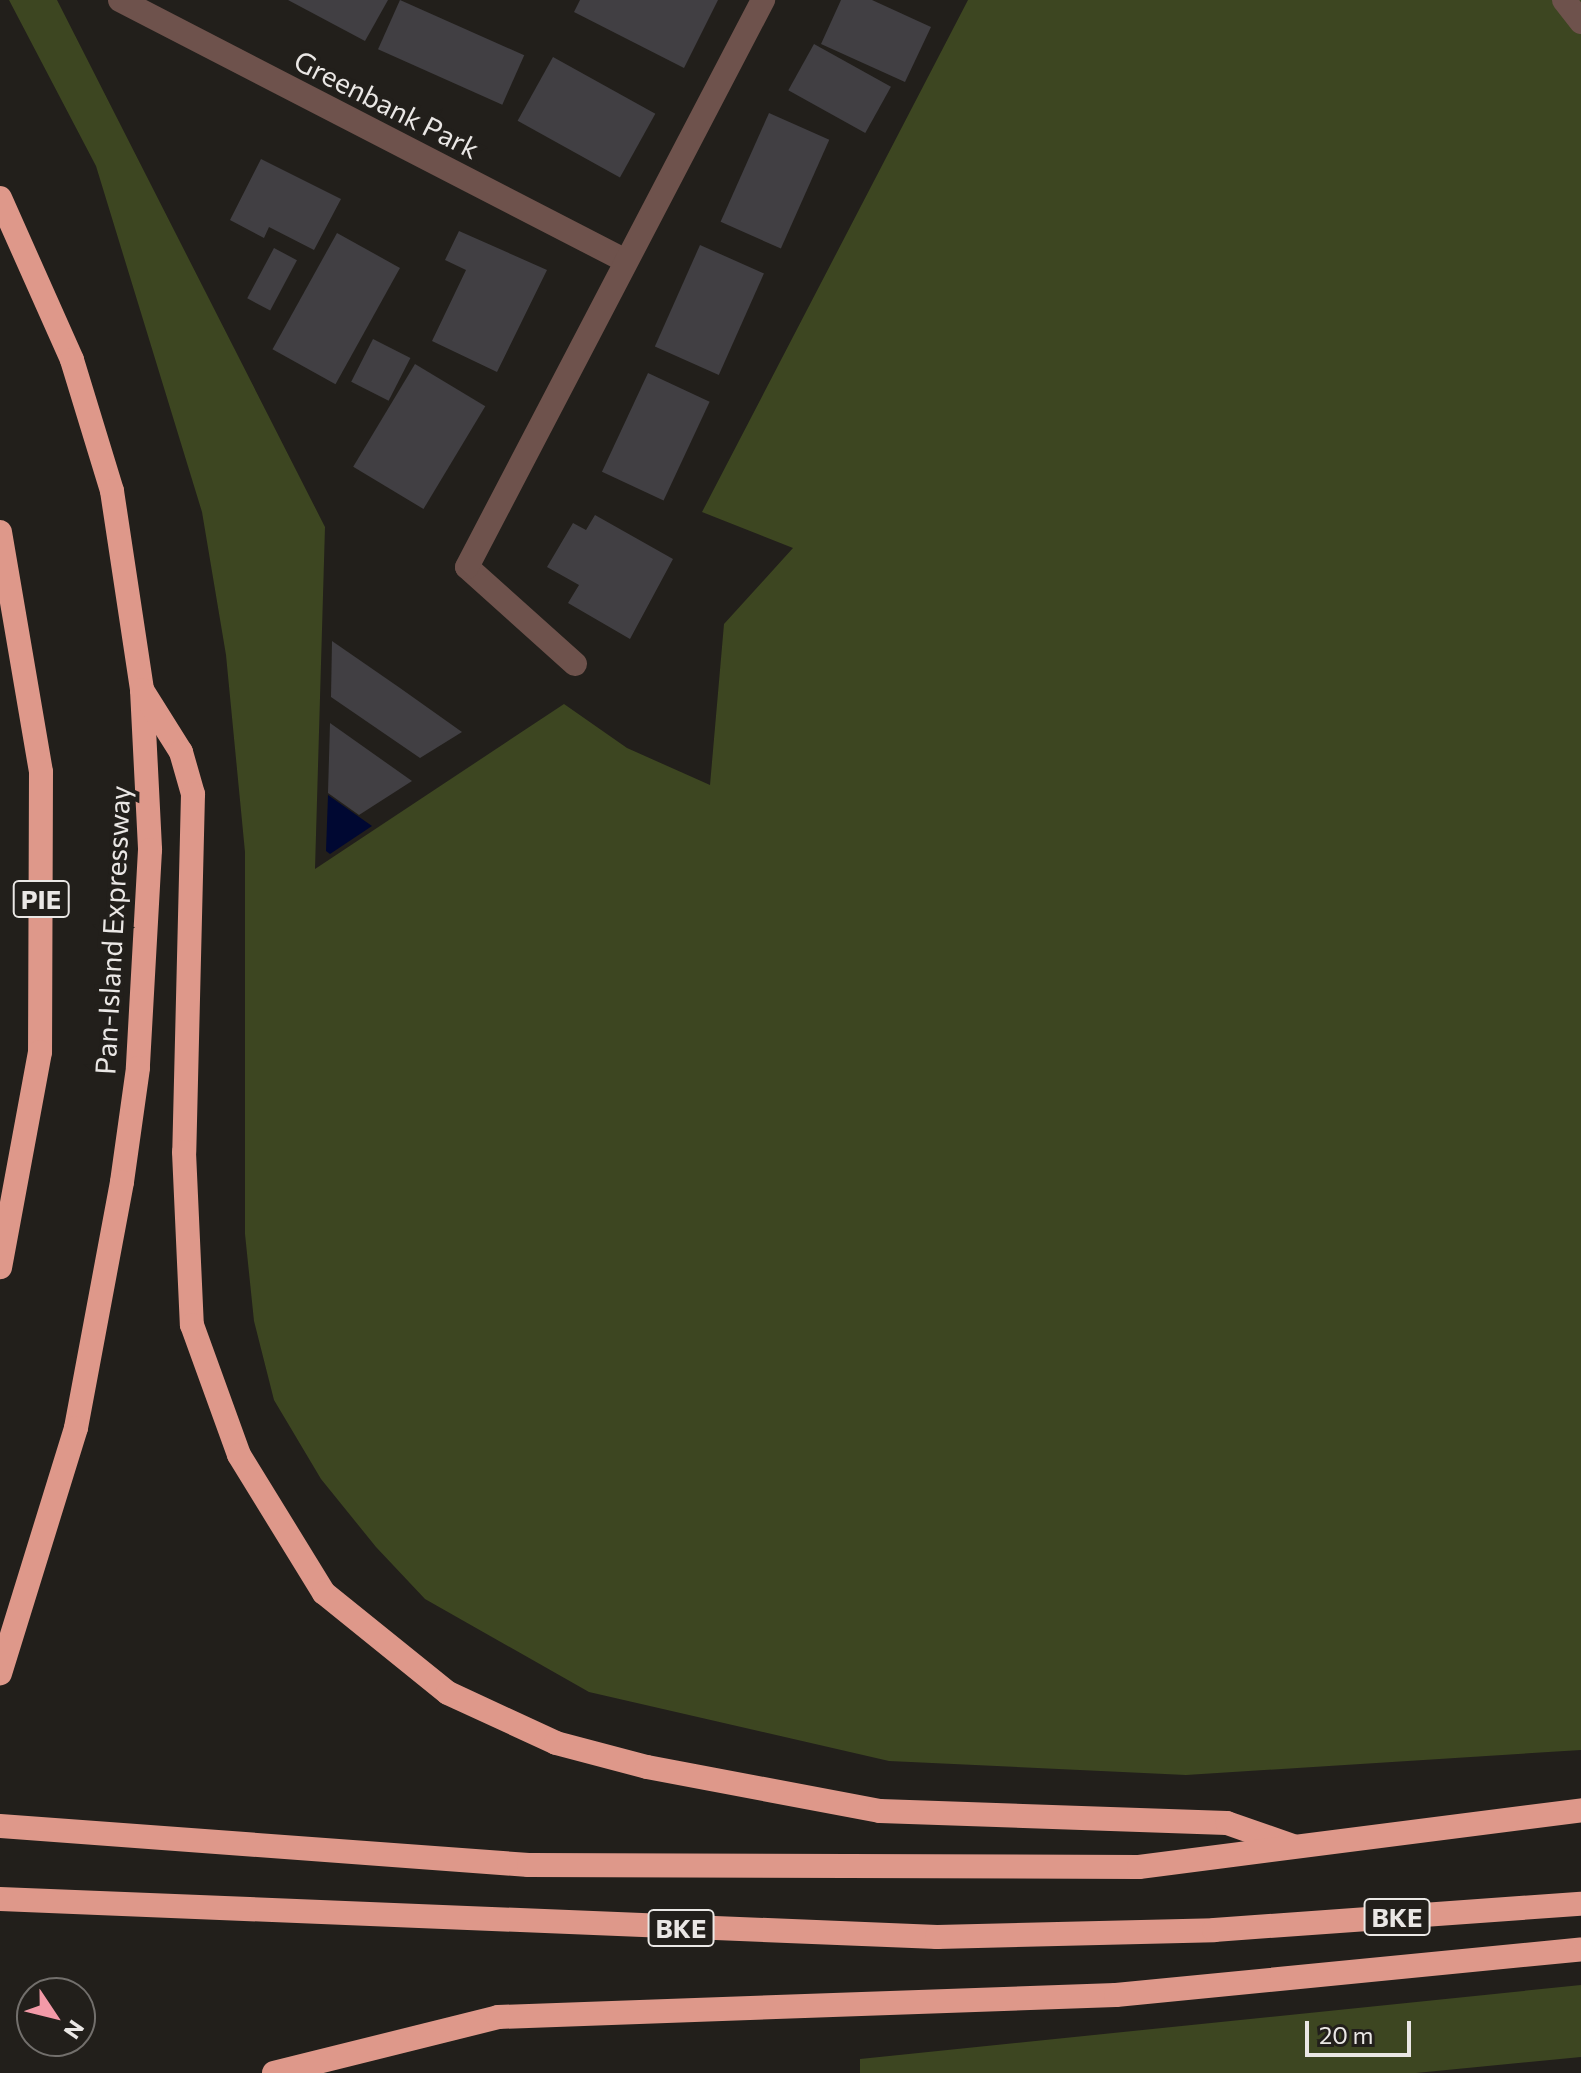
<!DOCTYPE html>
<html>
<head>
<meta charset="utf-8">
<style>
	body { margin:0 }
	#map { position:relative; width:1581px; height:2073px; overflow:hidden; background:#221f1b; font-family:Commissioner,sans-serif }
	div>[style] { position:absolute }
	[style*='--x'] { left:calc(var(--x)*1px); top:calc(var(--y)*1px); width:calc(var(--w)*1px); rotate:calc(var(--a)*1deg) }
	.green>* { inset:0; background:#3d4621 }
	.water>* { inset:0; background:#000832 }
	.building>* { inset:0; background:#413f43; transform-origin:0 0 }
	.minor>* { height:24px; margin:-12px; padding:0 12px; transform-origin:12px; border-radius:12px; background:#6e524c }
	.highway>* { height:24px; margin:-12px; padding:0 12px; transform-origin:12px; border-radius:12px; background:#de988a }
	span { translate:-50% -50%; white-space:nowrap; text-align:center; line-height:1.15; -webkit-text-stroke:8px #221f1b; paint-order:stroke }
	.shield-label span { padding:2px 6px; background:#221f1b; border:2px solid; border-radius:6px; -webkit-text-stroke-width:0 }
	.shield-label { font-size:26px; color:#eae7e5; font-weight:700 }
	.street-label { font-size:28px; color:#eae7e5 }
	.north { position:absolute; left:16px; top:1977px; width:80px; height:80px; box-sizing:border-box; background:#221f1b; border:2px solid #726f6c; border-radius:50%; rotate:125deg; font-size:22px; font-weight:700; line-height:32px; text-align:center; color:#eae7e5 }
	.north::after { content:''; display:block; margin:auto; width:28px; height:36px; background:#f39aa8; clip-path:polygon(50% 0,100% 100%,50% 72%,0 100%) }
	.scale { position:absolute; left:1305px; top:2021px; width:106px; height:36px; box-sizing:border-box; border:4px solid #eae7e5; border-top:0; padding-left:10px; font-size:24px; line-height:28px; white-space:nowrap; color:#eae7e5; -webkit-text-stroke:6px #221f1b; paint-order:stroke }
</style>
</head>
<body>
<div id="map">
	<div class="green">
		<div style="clip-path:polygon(9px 0,57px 0,325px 527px,315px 869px,564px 704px,627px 748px,710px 785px,724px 624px,793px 548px,702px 512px,968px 0,1581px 0,1581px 1750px,1186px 1775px,889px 1761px,589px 1692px,425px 1599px,376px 1547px,321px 1479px,274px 1400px,254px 1321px,245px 1234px,245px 852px,226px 655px,202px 512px,96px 166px)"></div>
		<div style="clip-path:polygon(1581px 1985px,1581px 2057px,1416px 2073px,860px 2073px,860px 2059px)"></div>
	</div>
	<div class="water">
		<div style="clip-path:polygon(328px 795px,372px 826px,330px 854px,326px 851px)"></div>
	</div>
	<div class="building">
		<div style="clip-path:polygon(288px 0,388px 0,365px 41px)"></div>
		<div style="left:400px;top:0;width:136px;height:54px;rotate:24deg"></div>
		<div style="clip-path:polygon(580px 0,718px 0,684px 68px,574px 12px)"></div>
		<div style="clip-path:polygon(841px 0,872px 0,931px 27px,905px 82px,821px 44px)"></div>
		<div style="left:814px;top:44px;width:88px;height:53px;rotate:29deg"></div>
		<div style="left:553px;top:57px;width:117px;height:73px;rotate:29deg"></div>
		<div style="left:769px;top:113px;width:66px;height:119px;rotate:24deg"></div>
		<div style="clip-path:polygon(261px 159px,341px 199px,314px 250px,269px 227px,264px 238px,230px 220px)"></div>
		<div style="clip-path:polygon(459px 231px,547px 270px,497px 372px,432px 341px,466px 270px,445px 260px)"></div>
		<div style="left:337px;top:233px;width:72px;height:133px;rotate:29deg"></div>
		<div style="left:700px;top:245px;width:70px;height:111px;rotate:24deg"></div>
		<div style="left:274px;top:248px;width:26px;height:57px;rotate:28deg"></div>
		<div style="left:373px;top:339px;width:42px;height:48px;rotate:27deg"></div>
		<div style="left:415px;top:364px;width:82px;height:120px;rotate:31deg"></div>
		<div style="left:648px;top:373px;width:68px;height:109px;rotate:25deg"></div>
		<div style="clip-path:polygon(595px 515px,673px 559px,630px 639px,568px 603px,579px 585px,547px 567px,573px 523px,586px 530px)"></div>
		<div style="clip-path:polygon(332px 641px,400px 688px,462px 732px,420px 758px,331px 697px)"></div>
		<div style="clip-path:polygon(330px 723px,412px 781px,359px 815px,328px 793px)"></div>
	</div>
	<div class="minor">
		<div style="--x:120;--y:0;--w:569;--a:27.29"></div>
		<div style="--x:1564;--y:0;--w:28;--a:52"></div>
		<div style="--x:575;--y:664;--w:145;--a:-138.1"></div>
		<div style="--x:467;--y:567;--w:640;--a:-62.43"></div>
	</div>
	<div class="highway">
		<div style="--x:0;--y:198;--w:177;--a:66"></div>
		<div style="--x:72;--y:360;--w:137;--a:73"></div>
		<div style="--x:112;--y:491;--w:201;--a:81.4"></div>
		<div style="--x:142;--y:690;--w:160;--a:87.1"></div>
		<div style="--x:150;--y:850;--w:218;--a:93.2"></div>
		<div style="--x:138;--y:1068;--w:115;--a:98"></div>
		<div style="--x:122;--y:1182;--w:250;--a:100.6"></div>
		<div style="--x:76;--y:1428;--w:257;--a:107.2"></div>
		<div style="--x:0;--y:532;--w:243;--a:80.3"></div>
		<div style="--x:41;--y:772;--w:280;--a:90.2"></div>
		<div style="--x:40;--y:1052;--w:219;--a:100.5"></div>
		<div style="--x:142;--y:690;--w:73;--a:57.8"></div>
		<div style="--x:181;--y:752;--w:44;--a:74.1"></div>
		<div style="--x:193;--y:794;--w:358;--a:91.4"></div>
		<div style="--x:184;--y:1152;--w:173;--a:87.4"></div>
		<div style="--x:192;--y:1325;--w:138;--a:70.1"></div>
		<div style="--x:239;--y:1455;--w:162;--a:58.4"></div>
		<div style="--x:324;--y:1593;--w:159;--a:38.9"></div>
		<div style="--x:448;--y:1693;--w:119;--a:24.8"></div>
		<div style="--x:556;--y:1743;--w:94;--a:14.8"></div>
		<div style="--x:647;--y:1767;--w:237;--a:10.7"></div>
		<div style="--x:880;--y:1811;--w:347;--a:2"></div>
		<div style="--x:1227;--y:1823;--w:70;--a:19.2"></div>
		<div style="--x:0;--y:1826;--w:530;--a:4.22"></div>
		<div style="--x:529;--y:1865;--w:610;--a:0.19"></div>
		<div style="--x:1139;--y:1867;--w:446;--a:-7.3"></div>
		<div style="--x:0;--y:1899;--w:938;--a:2.32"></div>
		<div style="--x:937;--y:1937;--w:277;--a:-1.4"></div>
		<div style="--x:1214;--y:1930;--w:368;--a:-4.1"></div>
		<div style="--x:274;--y:2073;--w:231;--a:-14"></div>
		<div style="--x:498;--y:2017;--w:618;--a:-2.04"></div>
		<div style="--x:1116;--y:1995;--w:467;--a:-5.6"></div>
	</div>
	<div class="shield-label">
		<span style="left:41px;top:899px">PIE</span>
		<span style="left:1397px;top:1917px">BKE</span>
		<span style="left:681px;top:1928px">BKE</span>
	</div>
	<div class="street-label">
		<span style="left:387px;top:104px;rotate:27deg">Greenbank Park</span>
		<span style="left:112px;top:930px;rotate:-87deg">Pan-Island Expressway</span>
	</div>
	<div class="north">N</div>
	<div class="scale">20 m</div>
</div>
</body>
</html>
